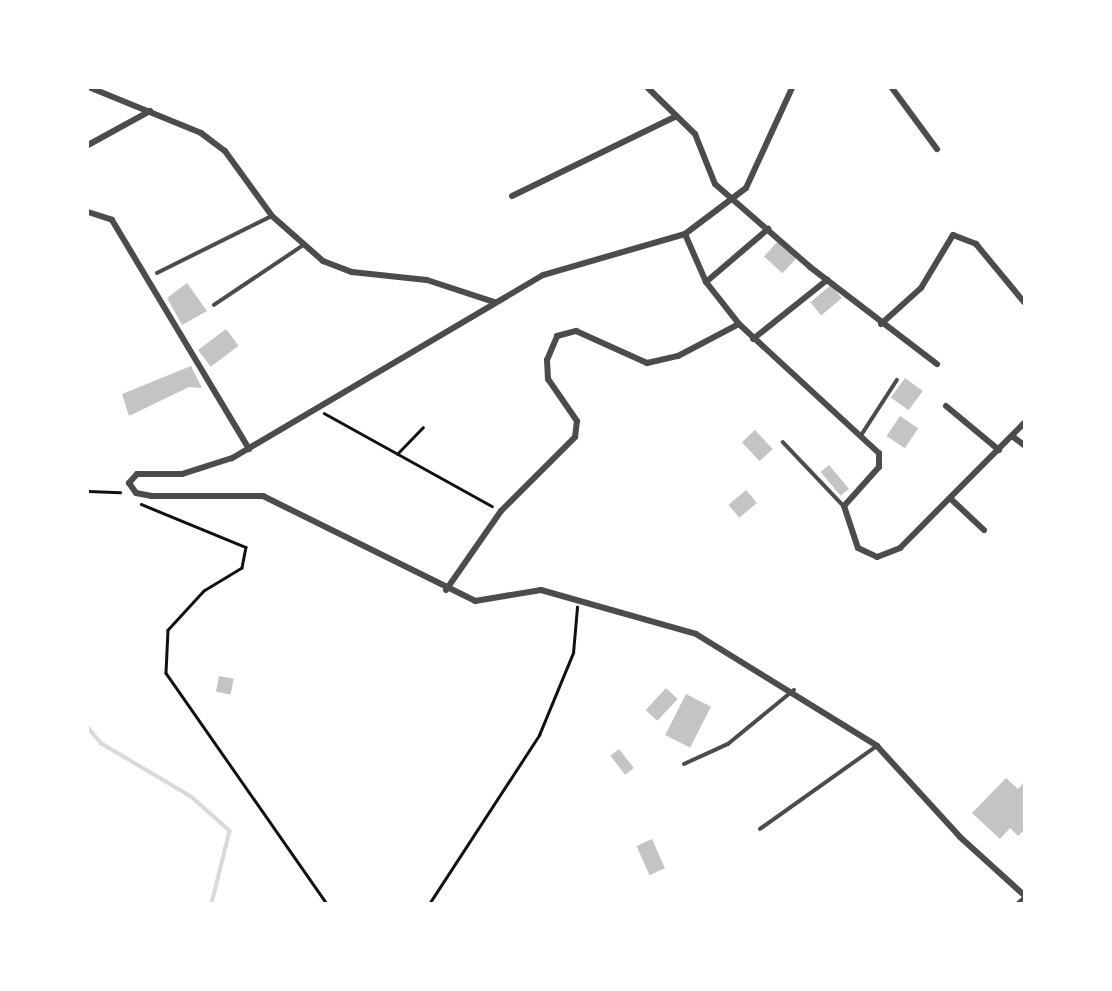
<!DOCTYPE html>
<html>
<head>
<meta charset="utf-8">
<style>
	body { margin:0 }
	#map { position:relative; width:1112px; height:991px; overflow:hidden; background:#fff; font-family:Rubik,sans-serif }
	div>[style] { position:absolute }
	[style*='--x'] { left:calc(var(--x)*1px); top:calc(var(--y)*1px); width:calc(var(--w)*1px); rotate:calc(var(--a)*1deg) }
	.stream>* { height:3.5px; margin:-1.75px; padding:0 1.75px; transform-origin:1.75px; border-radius:1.75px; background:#d9d9d9 }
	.building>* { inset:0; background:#c4c4c4; transform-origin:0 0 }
	.path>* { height:2.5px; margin:-1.25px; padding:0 1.25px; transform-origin:1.25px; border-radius:1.25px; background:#111 }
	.service>* { height:3.5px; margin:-1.75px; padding:0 1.75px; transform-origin:1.75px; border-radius:1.75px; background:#4c4c4c }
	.minor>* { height:6px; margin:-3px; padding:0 3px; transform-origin:3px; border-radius:3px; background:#4c4c4c }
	span { translate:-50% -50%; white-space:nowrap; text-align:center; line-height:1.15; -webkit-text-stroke:7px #fff; paint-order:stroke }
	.frame { position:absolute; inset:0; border:89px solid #fff; pointer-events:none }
</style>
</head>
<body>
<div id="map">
	<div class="stream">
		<div style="--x:88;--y:727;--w:21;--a:51"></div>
		<div style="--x:101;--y:743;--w:106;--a:30.7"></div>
		<div style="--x:192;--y:797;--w:51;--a:41.8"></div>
		<div style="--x:230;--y:831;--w:75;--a:103.9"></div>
	</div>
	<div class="building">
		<div style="left:778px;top:241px;width:25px;height:21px;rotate:42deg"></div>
		<div style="clip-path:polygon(187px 283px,207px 311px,182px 325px,167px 298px)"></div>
		<div style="left:831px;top:285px;width:17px;height:27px;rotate:50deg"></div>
		<div style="left:226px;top:329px;width:21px;height:35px;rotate:53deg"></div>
		<div style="clip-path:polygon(191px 366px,202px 388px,189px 387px,129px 416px,122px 394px)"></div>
		<div style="left:905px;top:378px;width:22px;height:24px;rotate:36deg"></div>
		<div style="left:900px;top:416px;width:22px;height:24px;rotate:34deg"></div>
		<div style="left:755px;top:430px;width:26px;height:18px;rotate:47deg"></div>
		<div style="left:829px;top:465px;width:31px;height:11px;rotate:50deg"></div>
		<div style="left:746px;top:490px;width:17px;height:23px;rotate:50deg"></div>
		<div style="left:219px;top:676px;width:15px;height:16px;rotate:11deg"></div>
		<div style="left:666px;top:688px;width:16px;height:30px;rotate:43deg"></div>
		<div style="left:686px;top:694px;width:28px;height:46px;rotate:27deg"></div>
		<div style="left:619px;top:749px;width:24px;height:11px;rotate:52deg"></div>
		<div style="clip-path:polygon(1006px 778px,1018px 789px,1024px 782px,1024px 830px,1018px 836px,1010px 828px,1000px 839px,972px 813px)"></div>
		<div style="left:652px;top:839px;width:32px;height:17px;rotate:66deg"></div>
	</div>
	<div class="path">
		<div style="--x:324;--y:413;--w:192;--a:29"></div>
		<div style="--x:397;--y:454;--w:37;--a:-46"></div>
		<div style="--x:88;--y:491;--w:32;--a:2"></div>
		<div style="--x:141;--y:504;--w:113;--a:22.3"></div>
		<div style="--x:246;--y:547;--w:21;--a:101"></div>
		<div style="--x:242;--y:568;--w:44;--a:148.8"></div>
		<div style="--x:204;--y:591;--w:53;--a:132.7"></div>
		<div style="--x:168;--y:630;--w:43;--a:92.7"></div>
		<div style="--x:166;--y:673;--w:282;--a:55.1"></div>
		<div style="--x:429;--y:904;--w:202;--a:-56.9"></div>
		<div style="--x:539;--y:735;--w:89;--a:-67.5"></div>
		<div style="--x:573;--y:653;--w:46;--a:-85"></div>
	</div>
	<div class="service">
		<div style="--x:157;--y:273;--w:128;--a:-26.4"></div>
		<div style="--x:214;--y:305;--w:106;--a:-33.8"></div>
		<div style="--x:862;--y:434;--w:64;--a:-57.1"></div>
		<div style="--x:783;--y:442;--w:88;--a:46.4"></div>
		<div style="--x:684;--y:764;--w:48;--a:-24.4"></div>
		<div style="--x:728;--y:744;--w:85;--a:-39.3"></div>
		<div style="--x:760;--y:829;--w:143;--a:-35.4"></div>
		<div style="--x:1017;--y:904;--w:9;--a:-41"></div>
	</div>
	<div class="minor">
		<div style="--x:91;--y:88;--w:119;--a:22.2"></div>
		<div style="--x:201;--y:133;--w:30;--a:37"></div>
		<div style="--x:225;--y:151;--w:80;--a:54.1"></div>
		<div style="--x:272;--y:216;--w:68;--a:41.4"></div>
		<div style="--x:323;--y:261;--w:31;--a:21"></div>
		<div style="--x:352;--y:272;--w:75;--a:6.1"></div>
		<div style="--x:427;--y:280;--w:71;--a:18.2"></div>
		<div style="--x:648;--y:88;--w:66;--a:44.4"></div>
		<div style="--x:695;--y:134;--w:54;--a:68.2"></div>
		<div style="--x:715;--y:184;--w:126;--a:41.1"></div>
		<div style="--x:810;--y:267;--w:160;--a:37.4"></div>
		<div style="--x:792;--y:88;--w:110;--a:114.7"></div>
		<div style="--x:746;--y:188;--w:76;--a:143"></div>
		<div style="--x:685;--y:234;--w:148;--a:163.9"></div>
		<div style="--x:543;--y:275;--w:361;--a:149.5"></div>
		<div style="--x:232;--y:458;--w:52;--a:162.3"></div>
		<div style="--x:182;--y:474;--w:45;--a:180"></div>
		<div style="--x:137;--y:474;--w:12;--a:132"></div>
		<div style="--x:129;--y:483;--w:12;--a:55"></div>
		<div style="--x:136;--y:493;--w:16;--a:11"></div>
		<div style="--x:152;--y:496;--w:111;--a:0"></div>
		<div style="--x:263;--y:496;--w:237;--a:26.3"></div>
		<div style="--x:475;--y:601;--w:67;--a:-9.5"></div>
		<div style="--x:541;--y:590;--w:161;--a:15.8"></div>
		<div style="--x:696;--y:634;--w:213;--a:31.7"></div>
		<div style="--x:877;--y:746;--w:123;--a:47.6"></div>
		<div style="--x:960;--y:837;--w:86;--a:42.2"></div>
		<div style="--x:892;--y:88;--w:76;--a:53.6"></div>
		<div style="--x:88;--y:145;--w:71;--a:-28.7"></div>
		<div style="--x:512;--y:196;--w:183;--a:-25.9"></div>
		<div style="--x:88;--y:212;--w:25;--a:18"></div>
		<div style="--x:112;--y:220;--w:267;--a:59.1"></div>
		<div style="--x:685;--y:234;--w:52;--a:66.4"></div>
		<div style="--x:706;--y:282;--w:53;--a:51.8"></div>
		<div style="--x:739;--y:324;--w:190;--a:42.7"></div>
		<div style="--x:879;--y:453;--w:14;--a:90"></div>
		<div style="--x:879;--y:467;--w:52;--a:131.9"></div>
		<div style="--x:844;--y:506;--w:44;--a:71.6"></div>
		<div style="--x:858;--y:548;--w:21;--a:25"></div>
		<div style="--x:877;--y:557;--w:25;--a:-21"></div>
		<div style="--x:900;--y:548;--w:176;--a:-45.2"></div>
		<div style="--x:706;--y:282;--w:82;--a:-40.5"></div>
		<div style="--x:881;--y:324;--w:54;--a:-42"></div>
		<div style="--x:921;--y:288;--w:62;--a:-58.9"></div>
		<div style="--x:953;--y:235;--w:25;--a:21"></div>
		<div style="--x:976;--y:244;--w:75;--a:50.4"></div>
		<div style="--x:753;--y:339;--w:95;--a:-38.6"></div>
		<div style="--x:946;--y:406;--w:69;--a:39.7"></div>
		<div style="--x:1012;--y:436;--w:15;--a:37"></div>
		<div style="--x:952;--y:500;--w:44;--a:43.2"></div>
		<div style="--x:446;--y:590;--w:96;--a:-55.2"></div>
		<div style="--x:501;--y:511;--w:105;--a:-45"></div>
		<div style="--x:575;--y:437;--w:16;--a:-83"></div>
		<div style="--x:577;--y:421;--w:51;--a:-124.6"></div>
		<div style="--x:548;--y:379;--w:19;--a:-93"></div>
		<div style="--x:547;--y:360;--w:26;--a:-67"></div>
		<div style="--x:557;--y:336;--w:20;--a:-15"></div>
		<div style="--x:576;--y:331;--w:78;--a:24.3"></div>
		<div style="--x:647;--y:363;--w:32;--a:-13"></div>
		<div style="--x:678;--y:356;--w:69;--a:-27.7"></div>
	</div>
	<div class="frame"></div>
</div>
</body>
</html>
